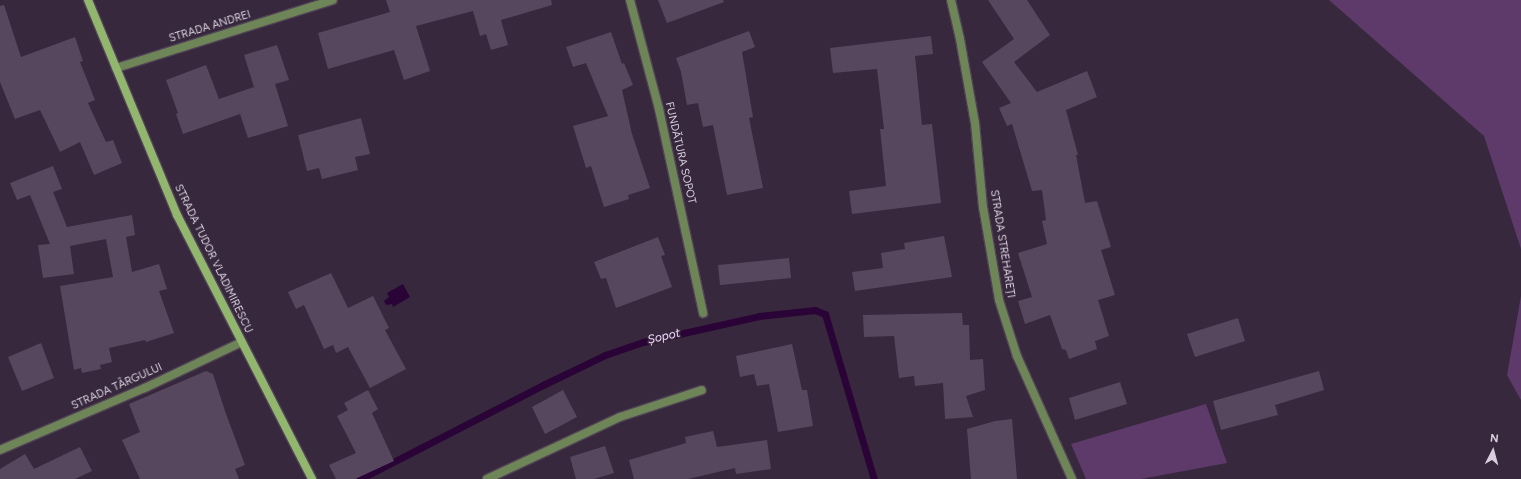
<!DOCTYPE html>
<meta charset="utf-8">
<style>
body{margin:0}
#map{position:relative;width:1521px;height:479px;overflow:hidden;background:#37283d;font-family:Figtree,sans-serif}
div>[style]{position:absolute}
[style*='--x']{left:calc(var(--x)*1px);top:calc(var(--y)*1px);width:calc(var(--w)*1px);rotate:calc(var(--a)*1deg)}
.green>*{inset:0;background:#5d3a6a}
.water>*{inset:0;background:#2b0437}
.stream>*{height:7px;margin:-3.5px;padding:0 3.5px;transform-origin:3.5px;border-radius:3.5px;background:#2b0437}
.building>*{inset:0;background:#57475e}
.roads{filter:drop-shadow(1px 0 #514356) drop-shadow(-1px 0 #514356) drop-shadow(0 1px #514356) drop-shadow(0 -1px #514356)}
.street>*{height:8px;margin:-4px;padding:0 4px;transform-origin:4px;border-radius:4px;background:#6e8558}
.secondary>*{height:8px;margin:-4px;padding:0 4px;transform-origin:4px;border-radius:4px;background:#92b66d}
span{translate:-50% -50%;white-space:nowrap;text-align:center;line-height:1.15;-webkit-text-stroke:3px #37283d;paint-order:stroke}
.street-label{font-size:11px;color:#d8cedc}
.water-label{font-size:12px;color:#f1dafa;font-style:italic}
.north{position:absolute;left:1473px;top:431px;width:40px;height:40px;-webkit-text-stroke:3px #37283d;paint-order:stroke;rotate:6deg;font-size:11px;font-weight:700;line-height:16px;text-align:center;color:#d8cedc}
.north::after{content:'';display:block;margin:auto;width:14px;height:18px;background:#d8cedc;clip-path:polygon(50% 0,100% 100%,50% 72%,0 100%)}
</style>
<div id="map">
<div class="green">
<i style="clip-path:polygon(1329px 0,1521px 0,1521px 249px,1484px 136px)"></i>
<i style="clip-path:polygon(1521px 296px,1521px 400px,1507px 375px)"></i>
<i style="clip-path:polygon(1206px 404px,1227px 463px,1141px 479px,1086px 479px,1071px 444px)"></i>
</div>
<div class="water">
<i style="clip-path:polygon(403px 284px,410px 297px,393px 307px,392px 304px,386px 305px,384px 301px,389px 297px,387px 293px)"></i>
</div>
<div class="stream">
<i style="--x:360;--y:479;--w:208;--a:-27.2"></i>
<i style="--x:545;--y:384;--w:67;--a:-25.8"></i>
<i style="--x:605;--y:355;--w:40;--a:-18.9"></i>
<i style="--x:643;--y:342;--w:119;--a:-12.6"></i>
<i style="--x:759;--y:316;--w:56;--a:-6.1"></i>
<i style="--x:815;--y:310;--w:11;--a:22"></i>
<i style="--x:825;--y:314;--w:172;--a:73.5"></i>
</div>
<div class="building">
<i style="clip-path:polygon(386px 0,551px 0,552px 5px,501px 20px,508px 45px,491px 50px,486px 34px,480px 36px,473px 11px,416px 26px,430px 71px,404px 80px,394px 50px,328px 69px,318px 33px,390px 12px)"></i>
<i style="clip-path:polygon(658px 0,723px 0,724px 2px,667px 23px)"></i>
<i style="clip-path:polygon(988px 0,1027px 0,1050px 35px,1014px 62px,1037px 92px,1087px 71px,1097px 97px,1066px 110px,1078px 155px,1076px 155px,1085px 203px,1097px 201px,1111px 247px,1101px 250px,1115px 295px,1098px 300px,1109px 336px,1095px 341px,1097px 349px,1069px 359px,1066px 350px,1062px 349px,1050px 315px,1025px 324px,1018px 301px,1032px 297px,1018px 253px,1047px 244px,1042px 221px,1046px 220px,1042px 190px,1032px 191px,1012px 124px,1007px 126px,999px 108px,1011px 103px,982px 62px,1014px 39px)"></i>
<i style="clip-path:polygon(4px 5px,21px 57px,75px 37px,83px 61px,80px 62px,95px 100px,88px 103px,106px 142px,113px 140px,122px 163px,94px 175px,80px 142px,60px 152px,40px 110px,15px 119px,0 82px,0 6px)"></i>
<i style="clip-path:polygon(749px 31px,755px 47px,742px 52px,753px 117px,749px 118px,763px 188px,727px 195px,713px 125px,703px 127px,698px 103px,687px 105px,681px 72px,676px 58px)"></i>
<i style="clip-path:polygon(611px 32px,622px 64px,624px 63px,633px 85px,622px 90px,632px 134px,650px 188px,628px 195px,629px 199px,604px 207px,591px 166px,586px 168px,573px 126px,608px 116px,586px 63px,573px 67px,566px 47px)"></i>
<i style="clip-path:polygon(931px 36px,933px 54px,915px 56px,922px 125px,932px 124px,941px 203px,852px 214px,849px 191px,886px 186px,880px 129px,884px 129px,877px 69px,833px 73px,830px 48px)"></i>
<i style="clip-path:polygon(277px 45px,289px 80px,275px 84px,288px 126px,248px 138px,240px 114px,183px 134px,176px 114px,178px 113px,166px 80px,206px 65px,219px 99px,254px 87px,244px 55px)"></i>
<i style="clip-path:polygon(361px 118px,370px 154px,355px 157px,358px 170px,322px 179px,319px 168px,307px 171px,298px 135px)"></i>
<i style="clip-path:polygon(53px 166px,62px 189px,53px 192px,67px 227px,132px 215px,135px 235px,126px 237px,132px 272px,159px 264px,167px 289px,159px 291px,174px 333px,146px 342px,145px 340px,109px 348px,112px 362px,100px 365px,101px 369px,82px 373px,81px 368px,74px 370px,60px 286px,113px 277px,106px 239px,70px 246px,74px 274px,43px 278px,38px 245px,50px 244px,30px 195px,17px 200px,10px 183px)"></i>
<i style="clip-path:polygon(944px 236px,952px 277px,855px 291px,852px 272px,883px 268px,881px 253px,905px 249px,904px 243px)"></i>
<i style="clip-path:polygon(658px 237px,665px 255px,661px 256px,672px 287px,616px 308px,606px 278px,601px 279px,594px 262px)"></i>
<i style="clip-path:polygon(789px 258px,791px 278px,720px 285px,718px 265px)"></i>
<i style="clip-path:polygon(331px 273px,348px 308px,373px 296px,389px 328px,385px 330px,406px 369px,370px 388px,348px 347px,336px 353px,333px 345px,324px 349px,304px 305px,296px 309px,288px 292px)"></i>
<i style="clip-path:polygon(962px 313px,963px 325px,969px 325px,970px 360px,983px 359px,985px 390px,966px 396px,973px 417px,945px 419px,943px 383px,915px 386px,914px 376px,899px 378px,894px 336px,864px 337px,863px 315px)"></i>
<i style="clip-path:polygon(1238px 318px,1245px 341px,1195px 357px,1187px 334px)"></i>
<i style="clip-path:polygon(41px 343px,54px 378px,22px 391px,8px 357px)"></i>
<i style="clip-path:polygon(792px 344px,802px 390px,807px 390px,813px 426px,778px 432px,769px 384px,757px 386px,754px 374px,740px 377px,736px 356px)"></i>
<i style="clip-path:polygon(206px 371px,213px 374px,225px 411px,245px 465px,235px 469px,239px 479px,140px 479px,122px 440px,140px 432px,129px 404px)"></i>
<i style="clip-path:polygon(1319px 371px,1324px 390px,1275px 405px,1278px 415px,1221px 430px,1213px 401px)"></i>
<i style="clip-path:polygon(1120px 382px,1127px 404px,1075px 420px,1069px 398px)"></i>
<i style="clip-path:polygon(368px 390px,378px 409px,372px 413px,394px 461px,355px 479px,336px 479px,329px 465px,356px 453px,337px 416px,348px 410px,344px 403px)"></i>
<i style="clip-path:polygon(563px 390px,577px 417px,545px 434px,532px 407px)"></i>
<i style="clip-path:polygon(1012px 419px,1017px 479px,971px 479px,967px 429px,995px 421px)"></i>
<i style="clip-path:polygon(713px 431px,717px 447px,767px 440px,771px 469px,736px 474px,735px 468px,688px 479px,634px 479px,629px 460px,686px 443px,685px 437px)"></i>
<i style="clip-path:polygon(605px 446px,614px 473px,594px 479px,576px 479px,570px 457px)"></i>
<i style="clip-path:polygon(80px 447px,92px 471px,75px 479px,0 479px,0 469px,25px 454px,34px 469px)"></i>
</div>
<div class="roads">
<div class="street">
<i style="--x:630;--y:0;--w:113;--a:75.1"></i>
<i style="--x:659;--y:109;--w:209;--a:77.8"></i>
<i style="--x:951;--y:0;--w:40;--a:77"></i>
<i style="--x:960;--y:39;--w:85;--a:79.9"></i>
<i style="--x:975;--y:123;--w:84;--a:84.6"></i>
<i style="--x:983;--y:207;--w:94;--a:80.2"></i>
<i style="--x:999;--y:300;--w:59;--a:72.2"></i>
<i style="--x:1017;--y:356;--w:135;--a:65.9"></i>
<i style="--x:116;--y:68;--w:227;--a:-17.4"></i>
<i style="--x:0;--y:450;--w:158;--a:-23.2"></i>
<i style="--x:145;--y:388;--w:107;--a:-25.4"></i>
<i style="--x:487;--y:479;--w:147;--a:-25"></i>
<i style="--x:620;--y:417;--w:86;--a:-18.2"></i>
</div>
<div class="secondary">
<i style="--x:88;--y:0;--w:233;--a:67.5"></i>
<i style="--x:177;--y:215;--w:297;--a:62.9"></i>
</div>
</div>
<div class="street-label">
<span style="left:210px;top:27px;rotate:-17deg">STRADA ANDREI</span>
<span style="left:680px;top:153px;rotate:77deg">FUNDĂTURA SOPOT</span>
<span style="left:1002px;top:244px;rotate:81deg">STRADA STREHAREȚI</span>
<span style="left:213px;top:259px;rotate:64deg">STRADA TUDOR VLADIMIRESCU</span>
<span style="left:117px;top:387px;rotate:-24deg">STRADA TÂRGULUI</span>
</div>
<div class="water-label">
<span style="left:664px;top:337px;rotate:-13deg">Șopot</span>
</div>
<div class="north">N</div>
</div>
